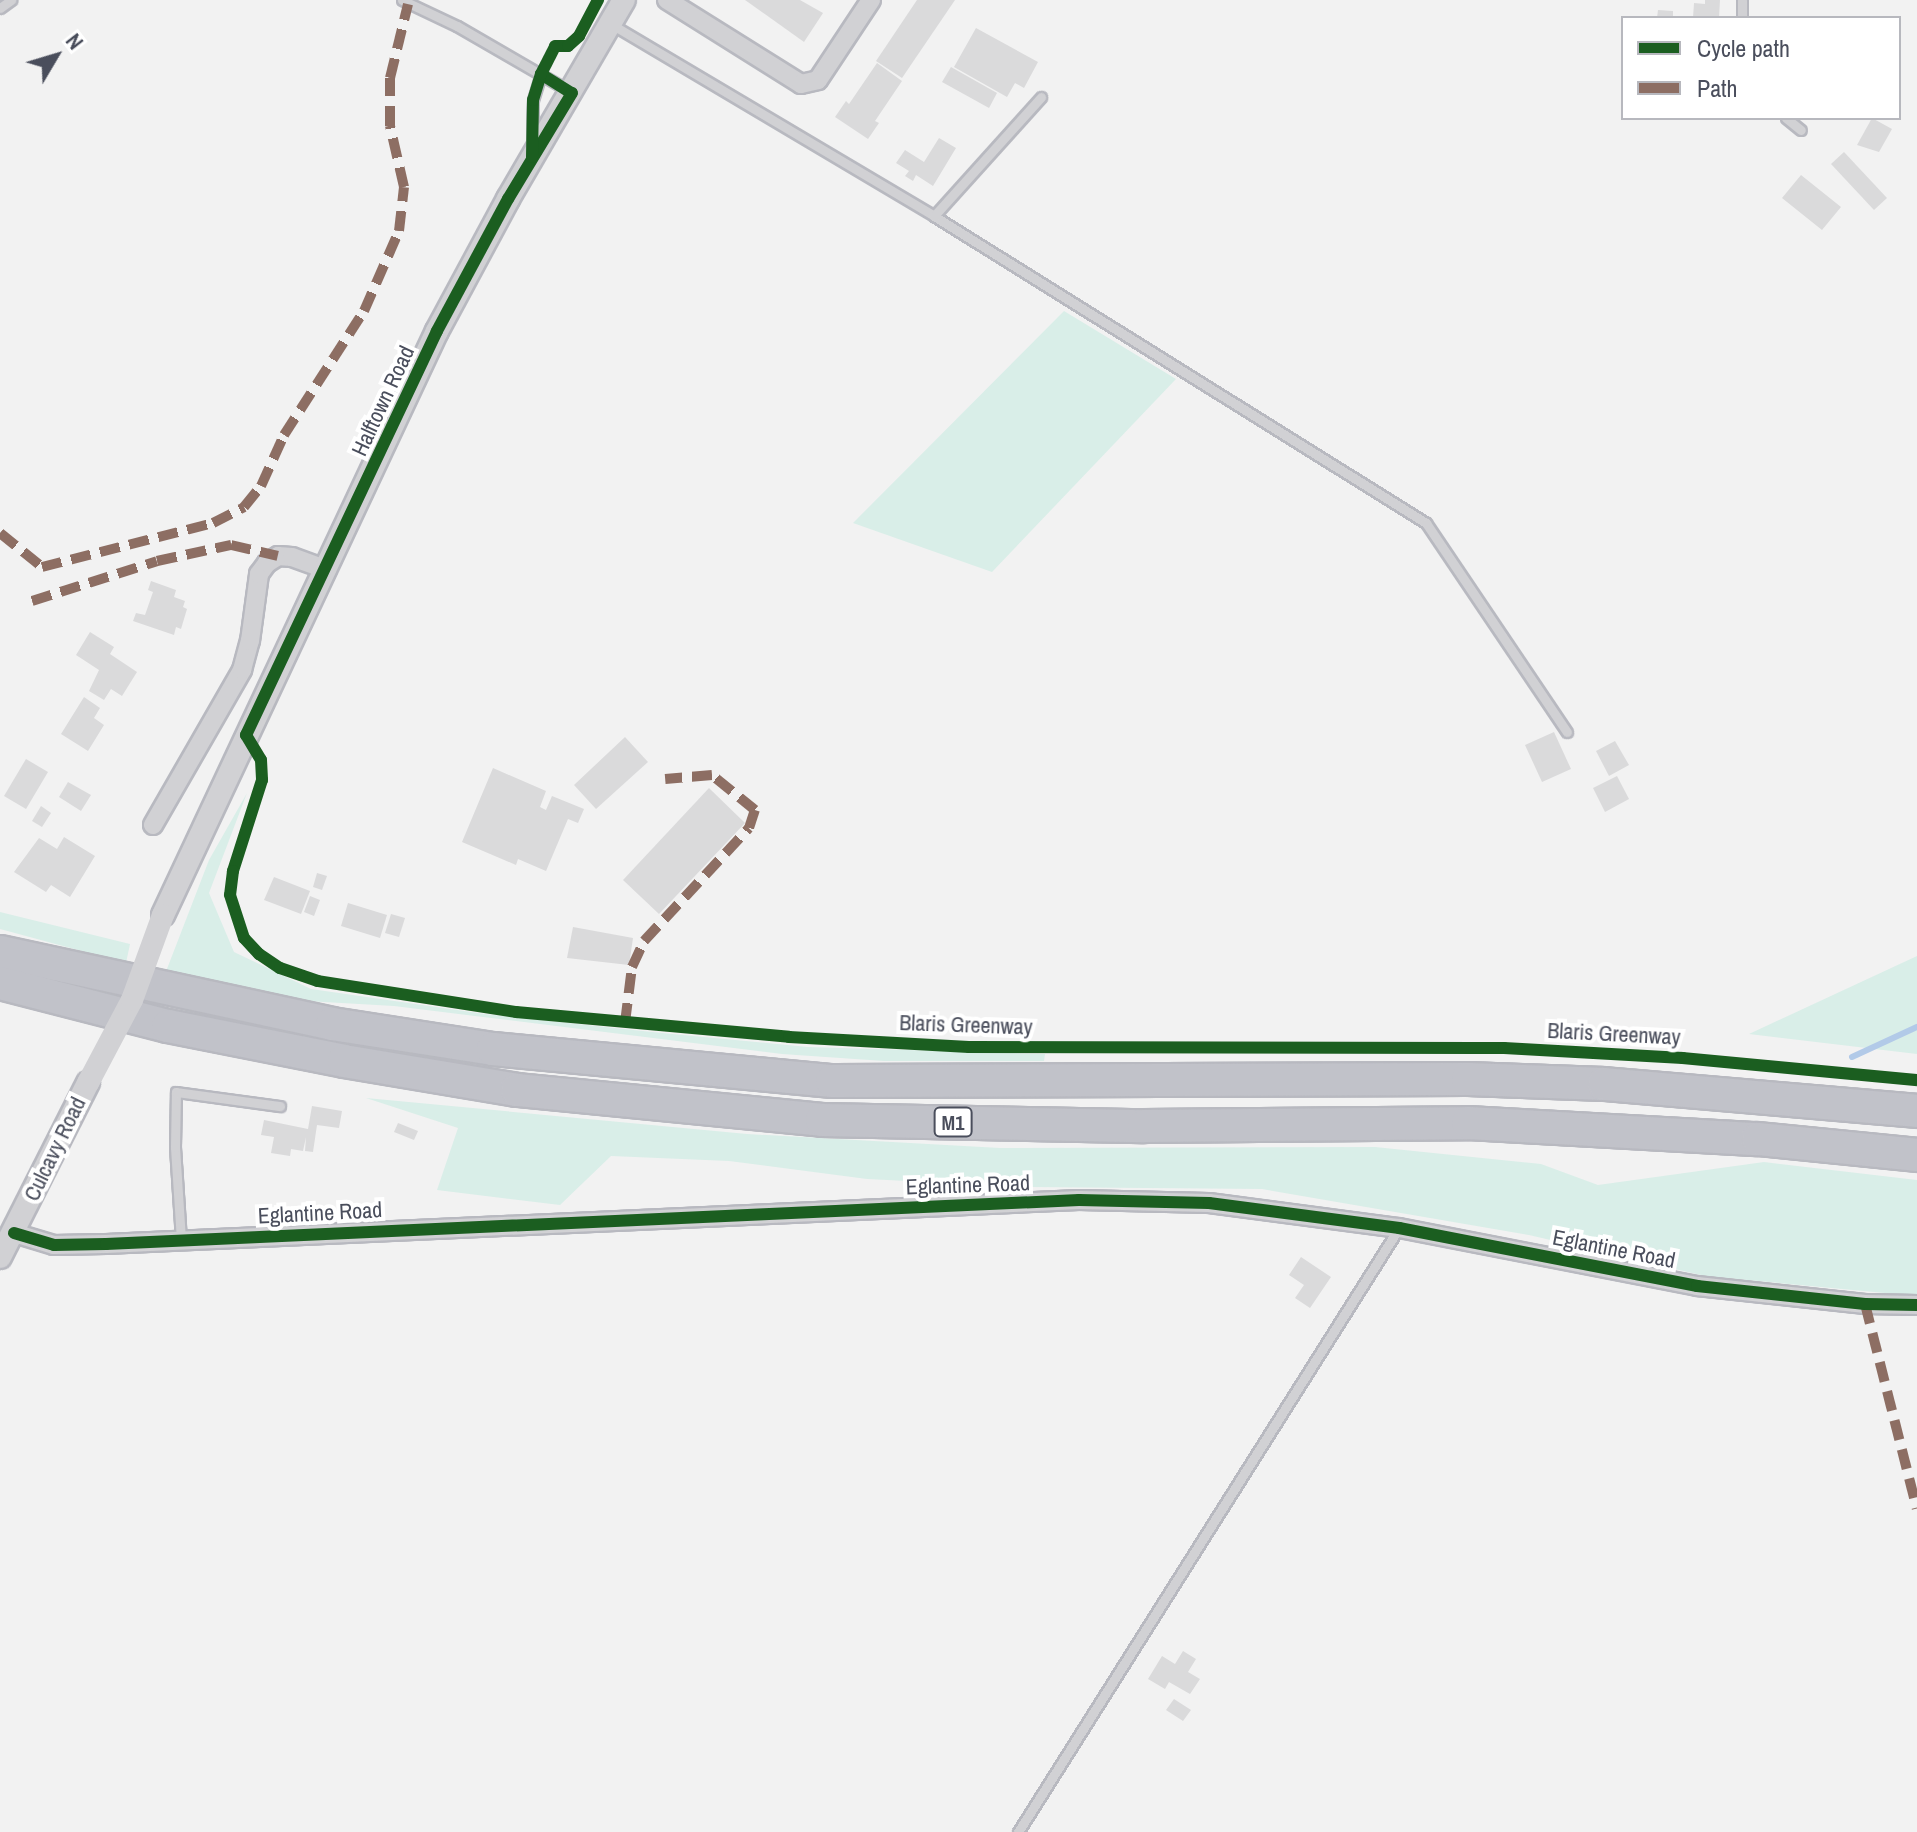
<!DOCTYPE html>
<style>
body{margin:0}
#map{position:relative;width:1917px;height:1832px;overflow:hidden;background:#f2f2f2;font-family:"Archivo Narrow",sans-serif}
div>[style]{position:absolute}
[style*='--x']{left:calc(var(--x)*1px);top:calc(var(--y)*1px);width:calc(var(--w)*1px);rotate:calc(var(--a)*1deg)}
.green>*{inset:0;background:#d9eee8}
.stream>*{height:6px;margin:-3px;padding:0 3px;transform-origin:3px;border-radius:3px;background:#b2cae8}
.building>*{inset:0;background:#dadadb}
.roads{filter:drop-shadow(2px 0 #b8b9c0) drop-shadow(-2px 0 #b8b9c0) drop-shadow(0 2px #b8b9c0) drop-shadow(0 -2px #b8b9c0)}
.service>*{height:9px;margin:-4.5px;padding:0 4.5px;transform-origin:4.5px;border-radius:4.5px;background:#d1d1d4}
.minor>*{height:18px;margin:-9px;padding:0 9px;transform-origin:9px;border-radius:9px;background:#d1d1d4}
.tertiary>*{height:22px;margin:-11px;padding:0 11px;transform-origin:11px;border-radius:11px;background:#d1d1d4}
.motorway>*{height:32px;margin:-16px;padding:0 16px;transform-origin:16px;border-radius:16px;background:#c1c2c9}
.tertiary-bridge>*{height:22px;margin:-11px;padding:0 11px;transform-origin:11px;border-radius:11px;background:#d1d1d4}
.quiet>*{height:10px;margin-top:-5px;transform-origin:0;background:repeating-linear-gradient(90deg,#8d6e63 0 20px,transparent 0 30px)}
.cycleway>*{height:12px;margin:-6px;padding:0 6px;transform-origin:6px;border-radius:6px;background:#1b5e20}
span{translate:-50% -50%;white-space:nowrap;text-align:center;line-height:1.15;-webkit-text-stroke:8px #fff;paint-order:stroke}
.shield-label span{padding:2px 6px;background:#fff;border:2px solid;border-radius:6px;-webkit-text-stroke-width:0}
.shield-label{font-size:20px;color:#4a4e5c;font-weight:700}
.street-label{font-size:22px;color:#4a4e5c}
.legend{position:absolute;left:1621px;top:16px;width:280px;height:104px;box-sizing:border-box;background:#fff;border:2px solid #b7b8be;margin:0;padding:10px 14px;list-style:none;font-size:24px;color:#4a4e5c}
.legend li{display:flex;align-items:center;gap:16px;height:40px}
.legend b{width:40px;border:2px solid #b7b8be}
.north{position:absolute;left:16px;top:16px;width:80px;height:80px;-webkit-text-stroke:6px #fff;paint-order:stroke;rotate:52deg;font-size:22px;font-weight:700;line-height:32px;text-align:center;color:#4a4e5c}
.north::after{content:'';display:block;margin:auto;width:28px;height:36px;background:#4a4e5c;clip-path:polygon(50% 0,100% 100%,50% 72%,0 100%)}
</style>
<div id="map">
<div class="green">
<i style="clip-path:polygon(1064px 311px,1176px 379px,992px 572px,853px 523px)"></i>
<i style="clip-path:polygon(247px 793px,209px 893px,234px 952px,311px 989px,485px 1014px,652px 1032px,808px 1047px,1045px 1054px,1044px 1061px,884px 1061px,782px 1054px,394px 1006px,289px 1000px,165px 974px,209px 860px)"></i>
<i style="clip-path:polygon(0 912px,130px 944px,126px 963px,0 929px)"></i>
<i style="clip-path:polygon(1917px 956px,1917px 1054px,1749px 1034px)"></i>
<i style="clip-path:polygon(366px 1098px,747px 1134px,1000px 1148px,1375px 1147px,1541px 1164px,1598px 1185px,1764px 1162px,1917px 1180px,1917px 1296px,1705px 1276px,1529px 1235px,1262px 1189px,1030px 1187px,867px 1179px,729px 1161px,611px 1156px,560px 1205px,437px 1190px,458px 1128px)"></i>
</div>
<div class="stream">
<i style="--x:1852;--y:1057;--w:72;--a:-24.8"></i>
</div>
<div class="building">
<i style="clip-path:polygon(745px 0,800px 0,823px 13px,804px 42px)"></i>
<i style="clip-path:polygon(917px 0,955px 0,902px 78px,876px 61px)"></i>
<i style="clip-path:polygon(1705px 0,1720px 0,1719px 18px,1693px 18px,1694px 3px,1705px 4px)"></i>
<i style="clip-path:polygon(1658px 10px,1673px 11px,1673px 18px,1657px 18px)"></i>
<i style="clip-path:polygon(976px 28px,1038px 62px,1024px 88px,1015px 83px,1007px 97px,954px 67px)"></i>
<i style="clip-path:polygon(877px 63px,902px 81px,875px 121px,879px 123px,868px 139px,835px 117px,846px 101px,849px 104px)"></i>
<i style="clip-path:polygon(951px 67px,997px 93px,989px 108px,942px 82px)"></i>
<i style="clip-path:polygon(1872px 118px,1892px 129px,1879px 152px,1857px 145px)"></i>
<i style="clip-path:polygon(939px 138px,956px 148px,933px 186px,916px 175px,913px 181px,905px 176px,909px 171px,896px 163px,905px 150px,924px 162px)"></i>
<i style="clip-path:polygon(1844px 152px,1887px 198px,1874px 210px,1831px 164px)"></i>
<i style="clip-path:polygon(1801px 175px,1841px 207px,1822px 230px,1782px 198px)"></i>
<i style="clip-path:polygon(151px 581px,176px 590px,174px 597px,185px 601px,183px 607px,187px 609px,181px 629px,176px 627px,174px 635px,133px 621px,136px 613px,145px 615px,153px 592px,148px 590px)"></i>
<i style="clip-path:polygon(90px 632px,114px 647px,110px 654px,137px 672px,122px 696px,111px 689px,104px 700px,89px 691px,99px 670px,76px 655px)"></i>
<i style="clip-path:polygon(84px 697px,100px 708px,94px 718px,104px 725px,88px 751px,61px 734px)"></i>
<i style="clip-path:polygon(1554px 732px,1571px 769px,1542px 782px,1525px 745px)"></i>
<i style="clip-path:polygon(625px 737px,648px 762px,596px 809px,574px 785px)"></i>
<i style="clip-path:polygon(1615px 741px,1629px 765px,1609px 776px,1596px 751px)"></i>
<i style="clip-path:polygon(26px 759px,48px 772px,26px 809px,4px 796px)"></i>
<i style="clip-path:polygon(493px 768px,546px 791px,540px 807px,546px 810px,552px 796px,584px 809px,578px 823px,568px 819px,546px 871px,518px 859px,516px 865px,462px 842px)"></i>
<i style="clip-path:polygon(1617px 776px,1629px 799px,1605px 812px,1593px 788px)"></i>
<i style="clip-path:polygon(68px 782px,91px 795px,81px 811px,59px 797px)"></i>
<i style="clip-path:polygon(709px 788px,745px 823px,659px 914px,623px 880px)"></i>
<i style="clip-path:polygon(41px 806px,51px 813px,42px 827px,32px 821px)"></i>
<i style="clip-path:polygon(64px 837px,95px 856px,70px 897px,51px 885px,46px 892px,14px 872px,39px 838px,57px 849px)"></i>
<i style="clip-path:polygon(317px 873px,327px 876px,322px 890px,313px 887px)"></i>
<i style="clip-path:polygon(274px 877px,310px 891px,301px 914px,264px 900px)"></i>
<i style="clip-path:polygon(310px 896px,320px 900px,314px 916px,304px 912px)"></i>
<i style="clip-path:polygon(348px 903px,387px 915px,380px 938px,341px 926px)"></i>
<i style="clip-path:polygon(391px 914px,405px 918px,399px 937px,385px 933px)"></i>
<i style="clip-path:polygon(573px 927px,633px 938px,629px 965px,567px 958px)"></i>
<i style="clip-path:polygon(312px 1106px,342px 1111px,339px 1128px,317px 1125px,313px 1152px,305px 1151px,306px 1137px,303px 1151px,291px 1149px,290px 1156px,271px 1153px,274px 1137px,261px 1135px,264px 1120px,308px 1129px)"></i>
<i style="clip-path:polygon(398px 1123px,418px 1131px,414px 1140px,394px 1132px)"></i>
<i style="clip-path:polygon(1301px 1257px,1331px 1277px,1310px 1308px,1295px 1298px,1304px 1285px,1289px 1275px)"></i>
<i style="clip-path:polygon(1183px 1651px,1196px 1659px,1188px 1672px,1200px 1679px,1190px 1694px,1169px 1682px,1165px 1689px,1148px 1679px,1162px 1656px,1175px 1664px)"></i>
<i style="clip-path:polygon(1174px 1699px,1191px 1710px,1183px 1721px,1166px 1710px)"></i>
</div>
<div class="roads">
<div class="service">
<i style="--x:402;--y:0;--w:61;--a:25.3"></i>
<i style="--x:457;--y:26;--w:129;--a:30.1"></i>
<i style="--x:0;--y:8;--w:14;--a:-36"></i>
<i style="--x:1742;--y:18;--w:18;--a:-90"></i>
<i style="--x:611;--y:24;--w:376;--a:30.7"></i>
<i style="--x:934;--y:216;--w:580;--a:31.96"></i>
<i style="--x:1426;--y:523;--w:252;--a:56"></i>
<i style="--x:1786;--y:118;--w:19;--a:39"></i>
<i style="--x:532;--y:146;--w:46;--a:-88.8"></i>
<i style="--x:533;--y:100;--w:27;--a:-73"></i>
<i style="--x:934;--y:216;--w:160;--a:-48"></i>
<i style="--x:181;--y:1240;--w:93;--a:-93.7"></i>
<i style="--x:175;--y:1147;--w:55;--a:-89"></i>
<i style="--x:176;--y:1092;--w:105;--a:7.7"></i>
<i style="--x:1018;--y:1832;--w:714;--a:-57.76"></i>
</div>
<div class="minor">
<i style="--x:667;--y:0;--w:158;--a:32.1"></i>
<i style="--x:801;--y:84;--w:17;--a:-13"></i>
<i style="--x:818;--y:80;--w:96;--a:-56.5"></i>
<i style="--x:153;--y:825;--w:179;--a:-60.1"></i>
<i style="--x:242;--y:670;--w:30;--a:-75"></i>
<i style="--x:250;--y:641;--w:68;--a:-82.3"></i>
<i style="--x:259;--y:574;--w:14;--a:-54"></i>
<i style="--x:267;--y:563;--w:13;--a:-32"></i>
<i style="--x:278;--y:556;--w:14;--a:4"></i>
<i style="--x:292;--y:557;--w:37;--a:20"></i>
<i style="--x:14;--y:1233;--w:42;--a:16.7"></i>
<i style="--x:54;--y:1245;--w:52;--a:-1.1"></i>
<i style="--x:106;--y:1244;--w:974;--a:-2.59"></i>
<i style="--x:1079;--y:1200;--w:130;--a:1.3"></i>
<i style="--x:1209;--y:1203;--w:192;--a:7.5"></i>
<i style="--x:1399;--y:1228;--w:304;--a:11"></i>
<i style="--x:1697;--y:1286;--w:169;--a:6.1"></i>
<i style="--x:1865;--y:1304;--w:52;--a:1.1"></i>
</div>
<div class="tertiary">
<i style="--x:163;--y:915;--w:645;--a:-64.87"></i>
<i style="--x:437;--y:331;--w:150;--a:-61.7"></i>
<i style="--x:508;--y:199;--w:230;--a:-59.8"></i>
<i style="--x:0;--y:1257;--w:195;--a:-63.2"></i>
</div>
<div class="motorway">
<i style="--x:0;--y:952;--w:340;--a:12.2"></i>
<i style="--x:332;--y:1024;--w:163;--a:8.8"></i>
<i style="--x:493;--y:1049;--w:341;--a:5.4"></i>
<i style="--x:832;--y:1081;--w:636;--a:-0.18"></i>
<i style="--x:1468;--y:1079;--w:136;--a:2.1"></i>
<i style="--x:1604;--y:1084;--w:314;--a:4.9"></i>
<i style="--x:0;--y:983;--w:173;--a:14.4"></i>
<i style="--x:168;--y:1026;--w:179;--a:11.2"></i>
<i style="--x:344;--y:1061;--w:175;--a:9.5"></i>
<i style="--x:517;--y:1090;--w:306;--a:5.6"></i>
<i style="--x:822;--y:1120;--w:322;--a:1.1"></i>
<i style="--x:1144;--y:1126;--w:324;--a:-0.5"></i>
<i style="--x:1468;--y:1123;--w:290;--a:3.2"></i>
<i style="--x:1758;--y:1139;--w:160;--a:5.7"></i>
</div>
</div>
<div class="tertiary-bridge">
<i style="--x:88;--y:1083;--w:94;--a:-62.1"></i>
<i style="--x:132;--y:1000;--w:90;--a:-70"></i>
</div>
<div class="quiet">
<i style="--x:0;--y:533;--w:54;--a:39"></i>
<i style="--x:42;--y:567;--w:177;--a:-14.4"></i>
<i style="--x:213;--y:523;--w:35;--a:-27"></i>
<i style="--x:244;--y:507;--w:27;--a:-51"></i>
<i style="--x:261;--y:486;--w:56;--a:-65.7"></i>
<i style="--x:284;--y:435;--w:148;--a:-57.2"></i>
<i style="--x:364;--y:311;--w:87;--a:-66.4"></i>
<i style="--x:399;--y:231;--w:44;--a:-83.5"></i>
<i style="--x:404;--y:187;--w:63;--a:-102.9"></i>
<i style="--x:390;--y:126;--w:48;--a:-90"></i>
<i style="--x:390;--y:78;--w:76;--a:-76.3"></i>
<i style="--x:32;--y:601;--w:131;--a:-17.7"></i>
<i style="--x:157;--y:561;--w:76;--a:-12.2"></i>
<i style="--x:231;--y:545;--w:48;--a:13.2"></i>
<i style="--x:625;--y:1023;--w:56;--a:-82.9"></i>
<i style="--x:632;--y:967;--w:29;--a:-65"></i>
<i style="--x:644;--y:941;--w:154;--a:-47.1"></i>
<i style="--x:749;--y:828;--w:19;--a:-72"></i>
<i style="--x:755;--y:810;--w:55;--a:-140.9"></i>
<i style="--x:712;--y:775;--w:47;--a:175.1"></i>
<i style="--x:1865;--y:1304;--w:211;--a:75.8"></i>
</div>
<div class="cycleway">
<i style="--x:541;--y:74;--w:36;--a:32"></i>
<i style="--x:572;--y:93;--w:124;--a:121.1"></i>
<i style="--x:508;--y:199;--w:150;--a:118.3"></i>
<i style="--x:437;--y:331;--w:447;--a:115.3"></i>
<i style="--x:246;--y:735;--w:29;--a:59"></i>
<i style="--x:261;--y:760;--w:20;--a:87"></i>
<i style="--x:262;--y:780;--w:96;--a:107.7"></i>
<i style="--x:233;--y:871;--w:24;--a:97"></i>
<i style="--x:230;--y:895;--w:45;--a:72"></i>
<i style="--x:244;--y:938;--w:22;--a:47"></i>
<i style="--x:259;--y:954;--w:25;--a:34"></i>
<i style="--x:280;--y:968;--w:40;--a:18.9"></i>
<i style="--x:318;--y:981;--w:200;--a:8.9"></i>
<i style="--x:516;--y:1012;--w:274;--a:5.2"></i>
<i style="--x:789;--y:1037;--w:180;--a:3.2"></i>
<i style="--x:969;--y:1047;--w:535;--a:0.11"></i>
<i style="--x:1504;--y:1048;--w:179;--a:3.2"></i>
<i style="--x:1683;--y:1058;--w:235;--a:5.4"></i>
<i style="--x:532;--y:157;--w:57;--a:-89"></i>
<i style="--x:533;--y:100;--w:27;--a:-73"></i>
<i style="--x:541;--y:74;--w:31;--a:-63"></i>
<i style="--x:555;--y:46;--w:13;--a:0"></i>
<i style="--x:568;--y:46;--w:15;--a:-42"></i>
<i style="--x:579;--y:36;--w:41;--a:-62.2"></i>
<i style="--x:14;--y:1233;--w:42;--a:16.7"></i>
<i style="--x:54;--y:1245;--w:52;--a:-1.1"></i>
<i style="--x:106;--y:1244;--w:974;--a:-2.59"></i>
<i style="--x:1079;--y:1200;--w:130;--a:1.3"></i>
<i style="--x:1209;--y:1203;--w:192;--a:7.5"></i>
<i style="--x:1399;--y:1228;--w:304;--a:11"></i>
<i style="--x:1697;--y:1286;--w:169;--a:6.1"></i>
<i style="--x:1865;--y:1304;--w:52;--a:1.1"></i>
</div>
<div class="shield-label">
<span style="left:953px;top:1122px">M1</span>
</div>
<div class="street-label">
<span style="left:383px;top:401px;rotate:-65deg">Halftown Road</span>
<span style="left:966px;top:1025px;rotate:2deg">Blaris Greenway</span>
<span style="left:1614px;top:1034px;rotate:3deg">Blaris Greenway</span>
<span style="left:55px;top:1149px;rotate:-64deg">Culcavy Road</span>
<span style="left:968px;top:1185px;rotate:-2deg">Eglantine Road</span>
<span style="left:320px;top:1213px;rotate:-3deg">Eglantine Road</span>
<span style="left:1614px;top:1249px;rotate:11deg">Eglantine Road</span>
</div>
<ul class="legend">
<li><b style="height:10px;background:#1b5e20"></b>Cycle path</li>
<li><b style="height:10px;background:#8d6e63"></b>Path</li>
</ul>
<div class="north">N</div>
</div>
